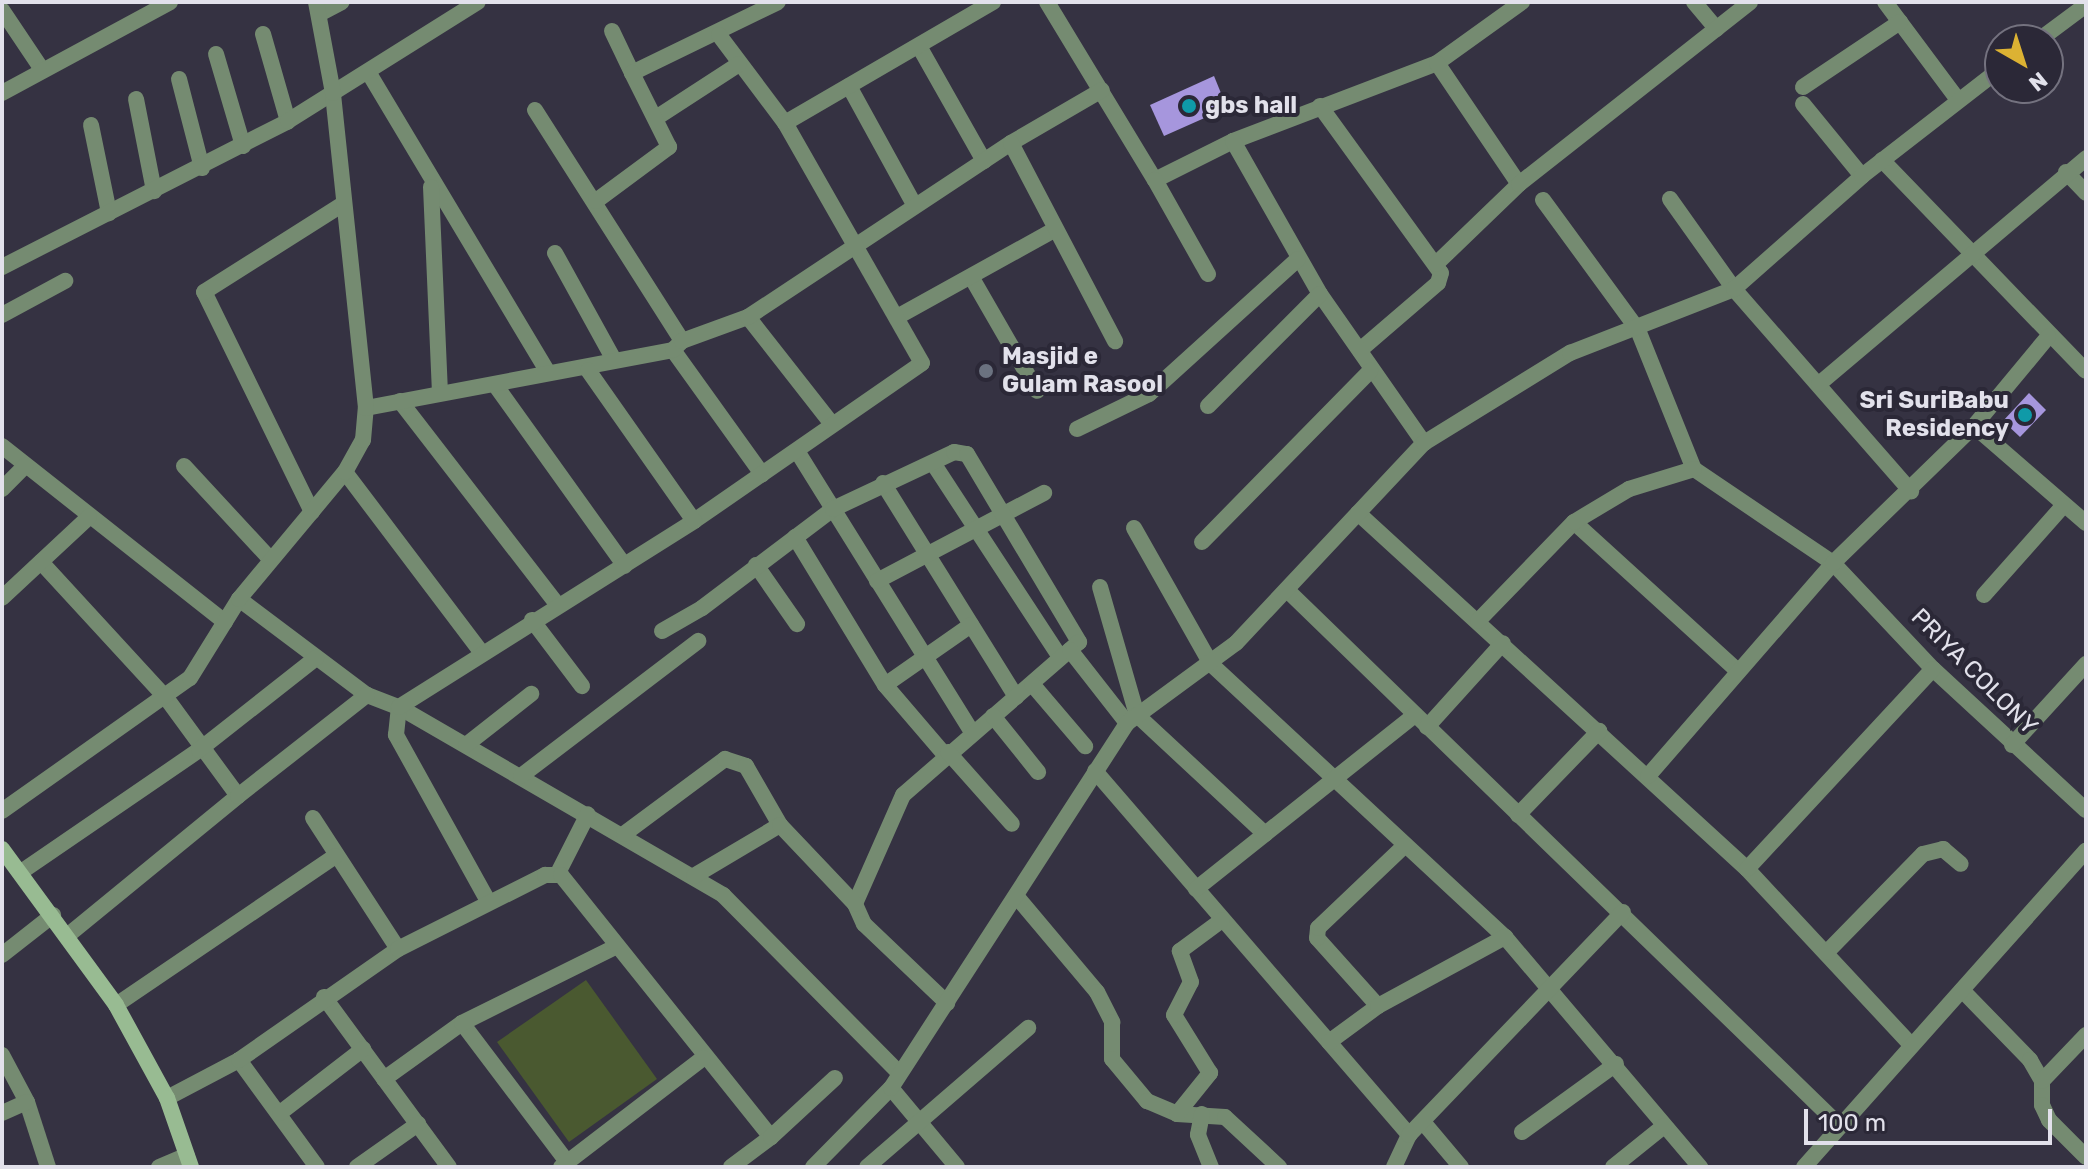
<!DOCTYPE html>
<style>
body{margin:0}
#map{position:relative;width:2088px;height:1169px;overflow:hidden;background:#353242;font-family:Rubik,sans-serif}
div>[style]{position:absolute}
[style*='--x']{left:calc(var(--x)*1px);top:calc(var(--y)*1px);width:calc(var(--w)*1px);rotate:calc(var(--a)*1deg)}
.green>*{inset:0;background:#4a5930}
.building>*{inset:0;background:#a696dd}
.street>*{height:16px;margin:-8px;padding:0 8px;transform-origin:8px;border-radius:8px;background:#758b71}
.secondary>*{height:16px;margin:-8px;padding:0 8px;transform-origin:8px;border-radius:8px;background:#98bb92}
.dots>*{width:22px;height:22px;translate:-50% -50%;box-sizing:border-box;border:4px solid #2b2837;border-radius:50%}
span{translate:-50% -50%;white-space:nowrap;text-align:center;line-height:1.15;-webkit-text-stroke:8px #2b2837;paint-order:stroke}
.poi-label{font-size:24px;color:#e2e1eb;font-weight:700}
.left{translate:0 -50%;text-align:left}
.right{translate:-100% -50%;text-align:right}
.street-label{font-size:24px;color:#e2e1eb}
.frame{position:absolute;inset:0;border:4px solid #e2e1eb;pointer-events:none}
.north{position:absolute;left:1984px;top:24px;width:80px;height:80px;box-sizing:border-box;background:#2b2837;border:2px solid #74727f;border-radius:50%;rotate:141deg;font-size:22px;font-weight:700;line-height:32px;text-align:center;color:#e2e1eb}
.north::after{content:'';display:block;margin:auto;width:28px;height:36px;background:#dcb233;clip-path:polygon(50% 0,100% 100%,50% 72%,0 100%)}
.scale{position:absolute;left:1804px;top:1109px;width:248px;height:36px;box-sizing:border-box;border:4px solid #e2e1eb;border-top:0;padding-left:10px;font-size:24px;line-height:28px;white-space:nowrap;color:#e2e1eb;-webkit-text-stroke:6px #2b2837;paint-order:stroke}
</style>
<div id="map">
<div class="green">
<i style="clip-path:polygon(586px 980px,657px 1079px,569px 1142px,497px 1042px)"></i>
</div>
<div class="building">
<i style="clip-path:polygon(1214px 76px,1227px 108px,1164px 136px,1150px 105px)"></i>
<i style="clip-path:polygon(2029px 393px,2046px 410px,2020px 437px,2003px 421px)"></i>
</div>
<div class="street">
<i style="--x:1047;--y:2;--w:208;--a:58.8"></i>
<i style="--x:1155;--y:180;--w:87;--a:-26.6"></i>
<i style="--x:1233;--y:141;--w:218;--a:-20.9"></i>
<i style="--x:1437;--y:63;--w:105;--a:-35.7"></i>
<i style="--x:1694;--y:2;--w:35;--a:50"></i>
<i style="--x:1885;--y:2;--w:122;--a:53.3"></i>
<i style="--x:2;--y:10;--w:70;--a:56.1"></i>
<i style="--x:323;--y:12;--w:21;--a:-28"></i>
<i style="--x:612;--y:31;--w:47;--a:64.5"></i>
<i style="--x:632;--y:73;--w:162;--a:-25.9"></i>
<i style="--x:263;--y:34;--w:91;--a:74"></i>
<i style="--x:719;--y:35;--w:110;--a:53.1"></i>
<i style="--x:2039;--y:40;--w:59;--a:-36.7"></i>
<i style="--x:920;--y:48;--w:130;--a:60.5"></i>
<i style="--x:216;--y:54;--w:96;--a:73.6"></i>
<i style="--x:1437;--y:63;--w:146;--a:55.9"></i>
<i style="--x:370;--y:75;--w:347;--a:59.1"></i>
<i style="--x:179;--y:79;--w:92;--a:75.5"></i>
<i style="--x:849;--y:86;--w:135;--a:61.2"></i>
<i style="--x:1803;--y:87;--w:117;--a:-33.8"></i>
<i style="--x:2;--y:93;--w:191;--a:-28.4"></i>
<i style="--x:136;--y:99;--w:94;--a:78.9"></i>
<i style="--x:1803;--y:104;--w:93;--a:50.7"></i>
<i style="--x:1320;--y:106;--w:206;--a:54.1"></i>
<i style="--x:1441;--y:273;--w:10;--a:107"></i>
<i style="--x:1438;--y:283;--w:103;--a:139.3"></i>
<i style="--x:535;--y:110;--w:274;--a:57.5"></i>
<i style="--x:659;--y:116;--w:95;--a:-33"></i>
<i style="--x:91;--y:125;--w:90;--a:78.4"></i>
<i style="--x:1233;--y:141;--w:176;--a:60.4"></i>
<i style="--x:1320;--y:294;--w:182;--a:55.1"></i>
<i style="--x:1011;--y:143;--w:105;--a:-30.2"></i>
<i style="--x:1882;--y:160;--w:293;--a:46"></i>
<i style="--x:2066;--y:172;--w:29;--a:46"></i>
<i style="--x:1155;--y:180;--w:108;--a:60.6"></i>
<i style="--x:431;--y:187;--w:206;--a:87.5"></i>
<i style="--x:1670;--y:199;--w:110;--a:54.6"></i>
<i style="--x:1734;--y:289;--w:269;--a:48.8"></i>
<i style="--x:1543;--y:200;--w:161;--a:53.8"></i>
<i style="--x:1638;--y:330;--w:150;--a:68.1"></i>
<i style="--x:1694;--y:469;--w:168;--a:34.1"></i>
<i style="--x:1833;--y:563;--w:146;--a:46.7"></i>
<i style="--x:1933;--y:669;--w:208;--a:42.7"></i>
<i style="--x:596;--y:201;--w:91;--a:-36.5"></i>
<i style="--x:669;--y:147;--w:83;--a:-116.6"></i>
<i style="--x:555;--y:253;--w:122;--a:61.1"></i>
<i style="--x:1436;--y:264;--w:115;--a:-43.9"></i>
<i style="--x:1519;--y:184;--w:294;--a:-38.2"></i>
<i style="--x:2;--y:267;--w:321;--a:-27"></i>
<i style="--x:288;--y:121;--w:224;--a:-32.1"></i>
<i style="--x:973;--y:280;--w:128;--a:60"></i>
<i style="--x:2;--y:315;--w:72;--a:-28.4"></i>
<i style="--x:748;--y:317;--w:136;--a:51.9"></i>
<i style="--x:897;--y:317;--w:179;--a:-29"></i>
<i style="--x:673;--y:350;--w:153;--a:54.3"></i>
<i style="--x:1819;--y:384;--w:350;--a:-40.2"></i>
<i style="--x:496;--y:386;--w:221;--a:54.4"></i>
<i style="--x:400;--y:401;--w:257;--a:52.3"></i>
<i style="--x:1208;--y:406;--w:158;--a:-45"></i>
<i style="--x:366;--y:408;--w:312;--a:-10.7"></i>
<i style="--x:673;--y:350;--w:13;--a:-45"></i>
<i style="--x:682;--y:341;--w:70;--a:-20"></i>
<i style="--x:748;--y:317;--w:315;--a:-33.5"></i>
<i style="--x:1011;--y:143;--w:224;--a:62.3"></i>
<i style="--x:1974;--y:426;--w:148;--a:40.9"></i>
<i style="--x:1077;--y:429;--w:80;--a:-25.9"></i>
<i style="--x:1149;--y:394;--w:201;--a:-42.2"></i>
<i style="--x:2;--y:446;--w:284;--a:38.3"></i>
<i style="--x:797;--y:451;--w:331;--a:58.1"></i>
<i style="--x:933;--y:463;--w:232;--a:56.8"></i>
<i style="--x:184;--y:466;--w:127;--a:47.2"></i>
<i style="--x:345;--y:472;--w:226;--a:52.9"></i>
<i style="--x:883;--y:483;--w:252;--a:58.1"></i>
<i style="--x:2;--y:489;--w:33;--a:-45"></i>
<i style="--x:312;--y:512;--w:245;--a:-116.1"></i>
<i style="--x:204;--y:292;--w:165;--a:-32.3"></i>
<i style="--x:1358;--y:513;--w:527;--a:42.46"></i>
<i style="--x:1747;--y:869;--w:241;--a:47"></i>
<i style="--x:694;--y:521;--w:277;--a:-34.7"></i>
<i style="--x:922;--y:363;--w:276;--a:-119.7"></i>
<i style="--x:785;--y:123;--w:241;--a:-30.2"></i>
<i style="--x:1574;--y:522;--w:222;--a:42.3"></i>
<i style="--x:1134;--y:528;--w:156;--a:60.5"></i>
<i style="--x:1211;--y:664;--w:401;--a:42.9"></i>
<i style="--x:1505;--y:937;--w:302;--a:49.7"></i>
<i style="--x:795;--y:537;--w:173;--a:58.7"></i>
<i style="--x:885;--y:685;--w:92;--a:49.4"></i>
<i style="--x:1202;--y:542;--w:240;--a:-45.5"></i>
<i style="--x:41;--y:562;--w:186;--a:47.4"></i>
<i style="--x:167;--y:699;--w:120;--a:53.8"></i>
<i style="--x:238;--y:796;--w:220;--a:140.7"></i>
<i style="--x:756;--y:565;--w:72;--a:55.2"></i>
<i style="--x:877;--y:581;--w:189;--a:-27.8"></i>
<i style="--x:1100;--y:587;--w:133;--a:73.9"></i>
<i style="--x:1137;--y:715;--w:175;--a:42.9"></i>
<i style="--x:1287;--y:590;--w:770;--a:44.11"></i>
<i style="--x:1984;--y:595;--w:119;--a:-48.4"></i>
<i style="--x:2;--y:598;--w:119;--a:-43"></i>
<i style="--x:239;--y:599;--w:160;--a:36.9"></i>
<i style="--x:367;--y:695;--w:34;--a:21"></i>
<i style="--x:399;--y:707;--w:375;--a:30.1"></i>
<i style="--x:723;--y:895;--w:250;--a:45.3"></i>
<i style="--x:532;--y:620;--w:83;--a:52.9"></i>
<i style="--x:1478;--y:621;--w:138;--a:-45.9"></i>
<i style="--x:1574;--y:522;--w:64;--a:-31"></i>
<i style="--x:1629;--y:489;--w:68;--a:-17.1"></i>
<i style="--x:662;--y:631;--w:46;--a:-29.9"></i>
<i style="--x:702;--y:608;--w:164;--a:-37.1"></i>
<i style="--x:833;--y:509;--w:134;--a:-25.2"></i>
<i style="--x:954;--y:452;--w:13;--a:9"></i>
<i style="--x:967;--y:454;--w:219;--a:59.2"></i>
<i style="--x:1079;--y:642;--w:233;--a:139"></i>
<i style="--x:903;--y:795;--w:119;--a:113.8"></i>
<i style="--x:855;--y:904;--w:22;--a:66"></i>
<i style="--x:864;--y:924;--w:115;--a:43.6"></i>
<i style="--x:1070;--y:650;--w:93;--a:52"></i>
<i style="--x:1032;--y:684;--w:82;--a:49.5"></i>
<i style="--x:885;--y:685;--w:105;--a:-34.9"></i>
<i style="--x:993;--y:716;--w:72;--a:51.2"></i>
<i style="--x:1427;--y:727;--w:113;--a:-47.9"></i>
<i style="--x:466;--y:745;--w:83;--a:-38.1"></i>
<i style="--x:2012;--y:745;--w:110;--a:-47.6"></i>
<i style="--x:948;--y:752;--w:96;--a:48.4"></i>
<i style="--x:1095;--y:771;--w:481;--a:49.2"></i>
<i style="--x:521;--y:776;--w:223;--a:-37.3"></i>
<i style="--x:1648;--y:776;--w:282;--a:-49"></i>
<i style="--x:1833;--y:563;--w:197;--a:-44.2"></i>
<i style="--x:1974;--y:426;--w:116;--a:-50.3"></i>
<i style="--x:238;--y:796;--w:164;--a:-38.1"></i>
<i style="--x:2;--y:811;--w:230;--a:-35.3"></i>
<i style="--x:190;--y:678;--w:93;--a:-58.2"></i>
<i style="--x:239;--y:599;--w:165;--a:-50.2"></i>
<i style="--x:345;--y:472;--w:37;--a:-61"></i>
<i style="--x:363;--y:440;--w:32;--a:-85"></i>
<i style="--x:366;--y:408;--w:317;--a:-96"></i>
<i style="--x:333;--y:93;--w:93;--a:-100.6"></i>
<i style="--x:1518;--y:815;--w:117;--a:-46"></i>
<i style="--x:313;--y:818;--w:156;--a:57"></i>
<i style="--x:624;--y:834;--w:126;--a:-36.6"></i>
<i style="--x:725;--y:759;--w:22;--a:18"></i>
<i style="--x:746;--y:766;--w:68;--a:60"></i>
<i style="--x:1747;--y:869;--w:273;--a:-47.1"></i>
<i style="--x:21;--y:872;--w:216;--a:-34.4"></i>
<i style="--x:199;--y:750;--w:149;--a:-38.2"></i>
<i style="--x:557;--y:875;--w:68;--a:-63.1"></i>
<i style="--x:694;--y:876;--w:100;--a:-30.7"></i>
<i style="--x:780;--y:825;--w:109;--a:46.5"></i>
<i style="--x:1196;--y:889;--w:280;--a:-38.5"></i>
<i style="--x:1017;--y:897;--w:124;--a:49.9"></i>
<i style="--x:1097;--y:992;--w:34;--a:63"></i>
<i style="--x:1112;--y:1022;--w:37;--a:90"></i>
<i style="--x:1112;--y:1059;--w:55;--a:50.2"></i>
<i style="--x:1147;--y:1101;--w:33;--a:23"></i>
<i style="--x:1177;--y:1114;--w:48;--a:3.6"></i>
<i style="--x:1225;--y:1117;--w:74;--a:42.8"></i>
<i style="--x:488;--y:901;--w:190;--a:-119"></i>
<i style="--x:396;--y:735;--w:28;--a:-84"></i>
<i style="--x:399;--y:707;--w:349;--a:-32.2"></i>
<i style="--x:694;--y:521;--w:184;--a:-125.1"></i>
<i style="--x:1827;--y:952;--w:137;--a:-45.6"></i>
<i style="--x:1923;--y:854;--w:21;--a:-14"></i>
<i style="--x:1943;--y:849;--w:23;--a:40"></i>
<i style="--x:2;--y:955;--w:65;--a:-38.1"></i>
<i style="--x:1962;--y:990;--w:98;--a:45.8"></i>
<i style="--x:2030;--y:1060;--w:24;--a:60"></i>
<i style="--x:2042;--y:1081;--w:24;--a:90"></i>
<i style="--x:2042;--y:1105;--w:17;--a:65"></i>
<i style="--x:2049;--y:1120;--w:52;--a:45"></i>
<i style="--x:324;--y:997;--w:211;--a:53.7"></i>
<i style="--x:116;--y:1005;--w:265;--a:-34.2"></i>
<i style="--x:1378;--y:1006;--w:91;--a:-131.9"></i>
<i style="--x:1317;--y:938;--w:10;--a:-84"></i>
<i style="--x:1318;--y:928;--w:119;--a:-43.6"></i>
<i style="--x:462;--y:1023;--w:174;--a:52.9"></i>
<i style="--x:1329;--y:1042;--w:61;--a:-36.3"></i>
<i style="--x:1378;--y:1006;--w:145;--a:-28.5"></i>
<i style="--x:2;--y:1055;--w:53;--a:62"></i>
<i style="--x:27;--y:1102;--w:68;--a:72.1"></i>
<i style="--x:239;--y:1060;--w:132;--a:53.9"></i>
<i style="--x:384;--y:1079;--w:96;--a:-35.7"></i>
<i style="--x:462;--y:1023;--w:173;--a:-26.4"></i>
<i style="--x:2042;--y:1081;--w:64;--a:-46.3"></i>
<i style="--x:891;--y:1088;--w:103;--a:50.1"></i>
<i style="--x:167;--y:1098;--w:81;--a:-27.8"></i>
<i style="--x:239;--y:1060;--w:194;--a:-34.9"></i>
<i style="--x:398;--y:949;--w:165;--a:-26.7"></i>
<i style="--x:545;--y:875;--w:16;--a:0"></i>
<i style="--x:561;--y:875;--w:336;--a:51.3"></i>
<i style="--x:771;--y:1137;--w:50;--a:143.1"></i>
<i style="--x:2;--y:1113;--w:27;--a:-24"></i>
<i style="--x:280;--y:1113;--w:105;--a:-37.6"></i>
<i style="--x:1177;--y:1114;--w:53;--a:-51.2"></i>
<i style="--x:1210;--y:1073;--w:68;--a:-121.8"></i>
<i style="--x:1174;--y:1015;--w:37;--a:-63"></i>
<i style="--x:1191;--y:982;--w:33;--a:-110"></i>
<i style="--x:1180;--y:951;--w:52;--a:-36.4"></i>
<i style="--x:1202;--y:1114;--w:21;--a:101"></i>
<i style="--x:1198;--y:1135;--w:35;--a:68"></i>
<i style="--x:1423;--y:1122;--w:59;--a:49.8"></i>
<i style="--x:1522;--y:1132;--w:116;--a:-35.9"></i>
<i style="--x:771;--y:1137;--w:87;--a:-42.7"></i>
<i style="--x:159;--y:1167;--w:30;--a:-23"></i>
<i style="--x:357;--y:1167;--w:75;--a:-35.2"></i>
<i style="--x:561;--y:1167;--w:179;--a:-37.5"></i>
<i style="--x:813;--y:1167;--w:111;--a:-45.4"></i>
<i style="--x:891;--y:1088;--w:435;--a:-57.1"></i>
<i style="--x:1127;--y:723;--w:135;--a:-36.3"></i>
<i style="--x:1236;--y:643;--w:274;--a:-46.8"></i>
<i style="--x:1424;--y:443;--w:172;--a:-31.7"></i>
<i style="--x:1570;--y:353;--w:176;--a:-21.3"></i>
<i style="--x:1734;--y:289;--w:171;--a:-41.4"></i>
<i style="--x:1862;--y:176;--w:175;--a:-37.8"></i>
<i style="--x:867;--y:1167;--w:213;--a:-40.8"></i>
<i style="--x:1394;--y:1167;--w:35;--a:-65"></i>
<i style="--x:1409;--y:1135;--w:309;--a:-46.2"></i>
<i style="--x:1613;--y:1167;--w:65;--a:-38.8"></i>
<i style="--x:1804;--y:1167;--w:424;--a:-48.3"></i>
</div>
<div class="secondary">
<i style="--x:2;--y:849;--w:193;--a:53.8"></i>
<i style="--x:116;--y:1005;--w:106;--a:61.3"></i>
<i style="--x:167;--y:1098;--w:73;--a:70.8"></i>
</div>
<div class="dots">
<i style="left:1189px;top:106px;background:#0f9aa8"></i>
<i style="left:986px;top:371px;background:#6b7280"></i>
<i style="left:2025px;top:415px;background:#0f9aa8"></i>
</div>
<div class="poi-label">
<span class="left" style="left:1205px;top:106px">gbs hall</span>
<span class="left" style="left:1002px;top:371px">Masjid e<br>Gulam Rasool</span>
<span class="right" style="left:2009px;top:415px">Sri SuriBabu<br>Residency</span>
</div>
<div class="street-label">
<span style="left:1974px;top:672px;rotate:45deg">PRIYA COLONY</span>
</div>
<div class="frame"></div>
<div class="north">N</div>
<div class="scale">100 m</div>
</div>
